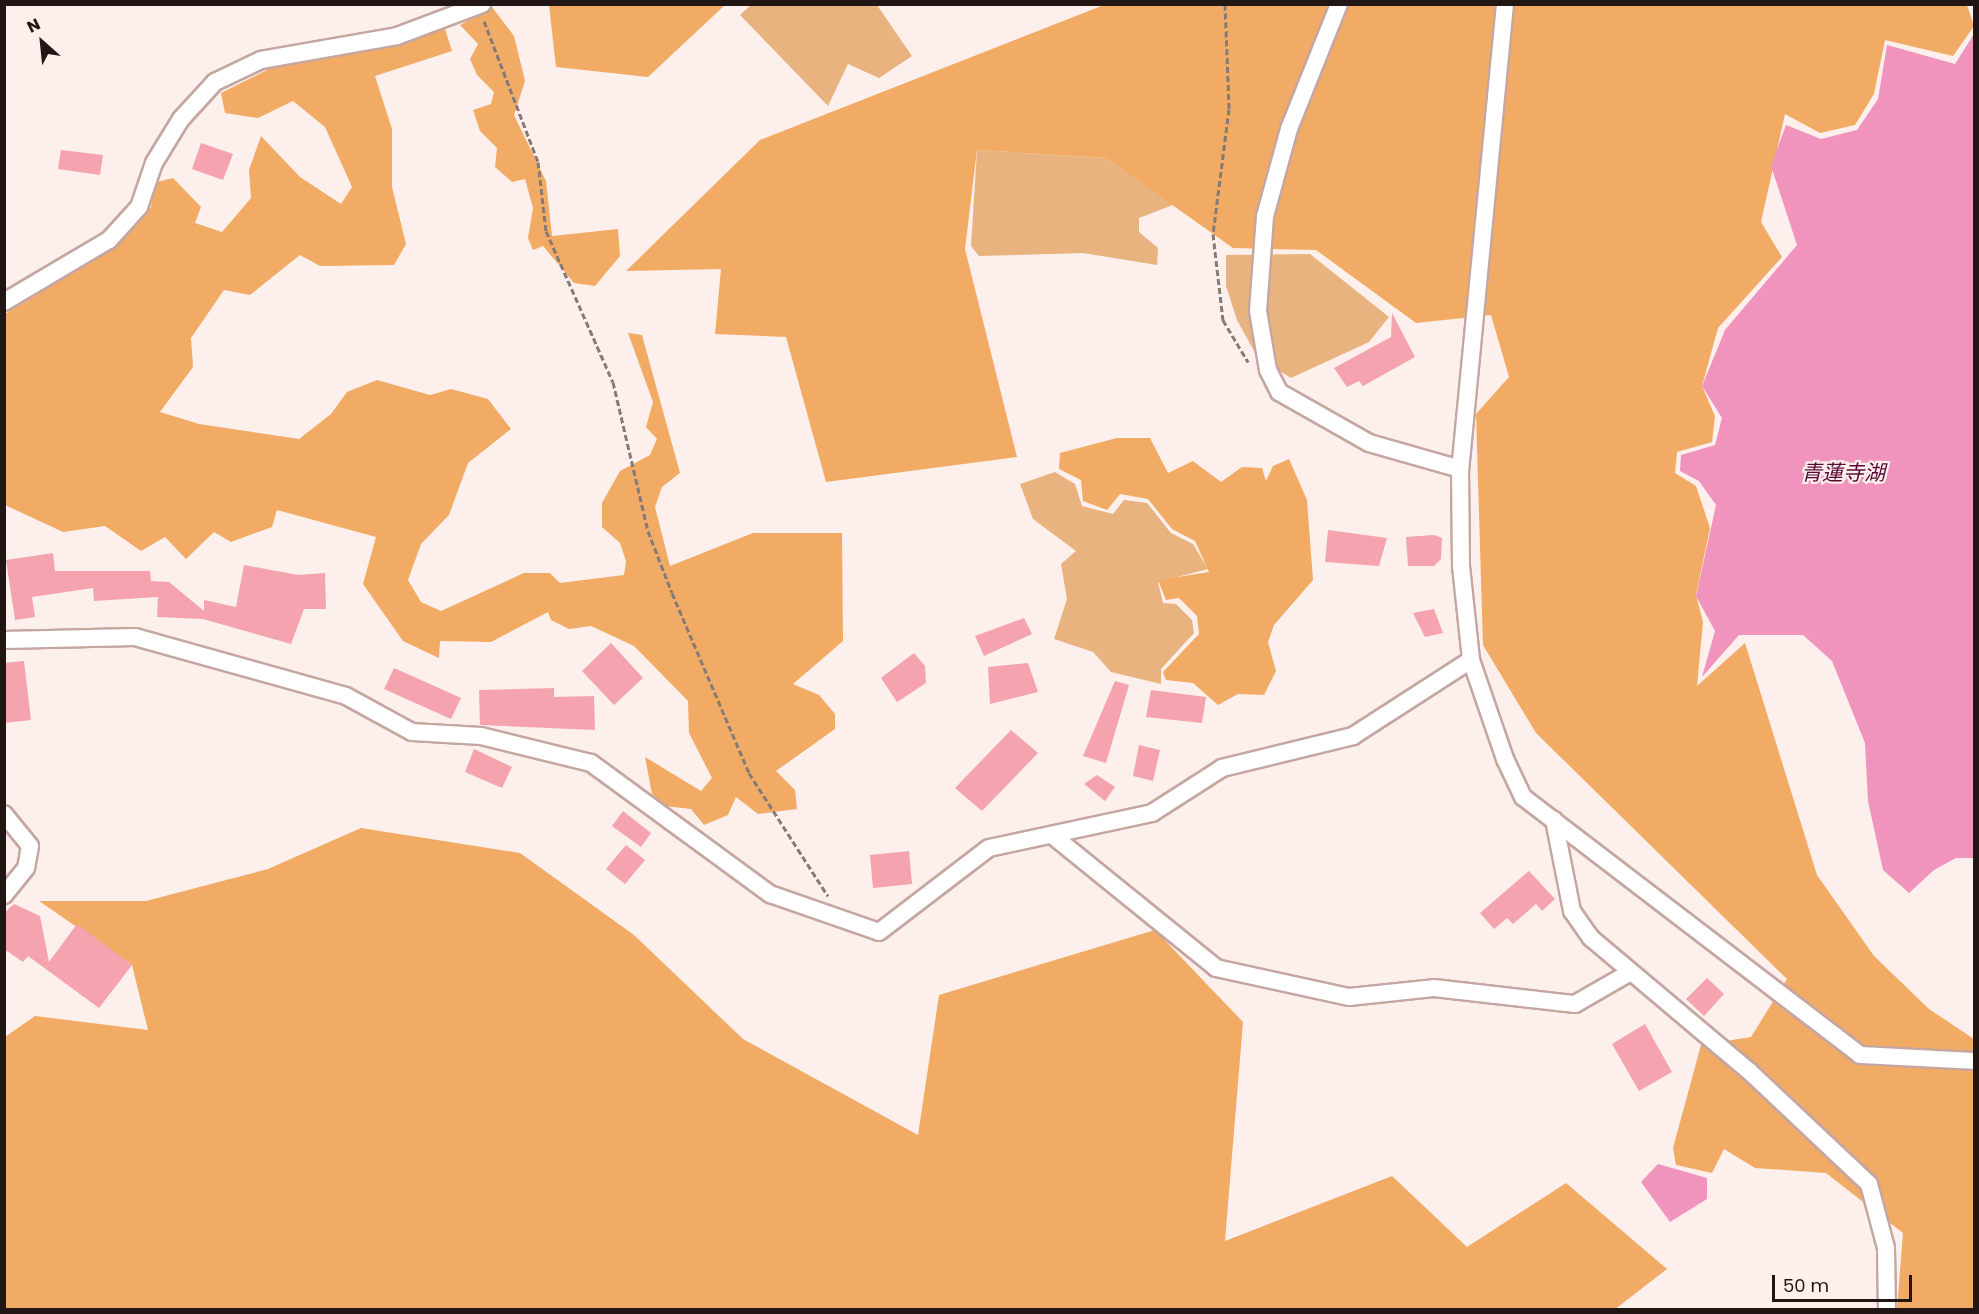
<!DOCTYPE html>
<meta charset="utf-8">
<style>
body{margin:0}
#map{position:relative;width:1979px;height:1314px;overflow:hidden;background:#fcefec;font-family:Poppins,"Noto Sans JP",sans-serif}
div>[style]{position:absolute}
[style*='--x']{left:calc(var(--x)*1px);top:calc(var(--y)*1px);width:calc(var(--w)*1px);rotate:calc(var(--a)*1deg)}
.green>*{inset:0;background:#e9b37f}
.forest>*{inset:0;background:#f2ab64}
.water>*{inset:0;background:#f093bd}
.building>*{inset:0;background:#f4a3af}
.path>*{height:3px;margin-top:-1.5px;transform-origin:0;background:repeating-linear-gradient(90deg,#867a77 0 6px,transparent 0 9px)}
.roads{filter:drop-shadow(2px 0 #c5a6a1) drop-shadow(-2px 0 #c5a6a1) drop-shadow(0 2px #c5a6a1) drop-shadow(0 -2px #c5a6a1)}
.minor>*{height:16px;margin:-8px;padding:0 8px;transform-origin:8px;border-radius:8px;background:#fff}
span{translate:-50% -50%;white-space:nowrap;text-align:center;line-height:1.15;-webkit-text-stroke:4.5px #fcefec;paint-order:stroke}
.water-label{font-size:21px;color:#5a0737;font-style:italic}
.frame{position:absolute;inset:0;border:6px solid #211614;pointer-events:none}
.north{position:absolute;left:12px;top:12px;width:60px;height:60px;-webkit-text-stroke:4px #fcefec;paint-order:stroke;rotate:333deg;font-size:16px;font-weight:700;line-height:24px;text-align:center;color:#211614}
.north::after{content:'';display:block;margin:auto;width:21px;height:27px;background:#211614;clip-path:polygon(50% 0,100% 100%,50% 72%,0 100%)}
.scale{position:absolute;left:1772px;top:1275px;width:140px;height:27px;box-sizing:border-box;border:3px solid #211614;border-top:0;padding-left:8px;font-size:18px;line-height:21px;white-space:nowrap;color:#211614;-webkit-text-stroke:4px #fcefec;paint-order:stroke}
</style>
<div id="map">
<div class="green">
<i style="clip-path:polygon(751px 5px,877px 5px,912px 56px,879px 78px,848px 64px,828px 106px,740px 15px)"></i>
<i style="clip-path:polygon(977px 150px,1106px 158px,1173px 205px,1139px 218px,1139px 232px,1158px 248px,1157px 265px,1083px 253px,979px 256px,971px 246px)"></i>
<i style="clip-path:polygon(1310px 254px,1389px 317px,1369px 342px,1291px 378px,1258px 358px,1237px 320px,1226px 286px,1226px 255px)"></i>
<i style="clip-path:polygon(1055px 472px,1075px 484px,1082px 506px,1113px 514px,1124px 500px,1147px 503px,1171px 533px,1193px 544px,1208px 569px,1158px 582px,1163px 603px,1176px 604px,1192px 620px,1194px 633px,1161px 669px,1161px 684px,1111px 672px,1093px 652px,1054px 639px,1067px 599px,1061px 564px,1076px 551px,1033px 519px,1020px 484px)"></i>
</div>
<div class="forest">
<i style="clip-path:polygon(549px 5px,549px 4px,725px 5px,648px 77px,556px 67px)"></i>
<i style="clip-path:polygon(1104px 5px,1967px 5px,1974px 26px,1953px 56px,1885px 40px,1874px 94px,1855px 125px,1820px 133px,1785px 114px,1761px 222px,1782px 257px,1718px 328px,1702px 386px,1715px 416px,1712px 442px,1677px 452px,1675px 473px,1696px 486px,1710px 528px,1696px 595px,1703px 622px,1697px 686px,1745px 643px,1817px 875px,1874px 956px,1929px 1009px,1974px 1039px,1974px 1309px,1897px 1309px,1903px 1233px,1826px 1173px,1755px 1168px,1724px 1149px,1712px 1173px,1676px 1165px,1673px 1148px,1701px 1045px,1751px 1037px,1787px 979px,1536px 733px,1483px 645px,1476px 414px,1509px 377px,1491px 315px,1416px 323px,1316px 250px,1233px 248px,1106px 158px,977px 150px,965px 249px,1017px 457px,826px 482px,786px 337px,715px 334px,721px 269px,626px 271px,760px 140px)"></i>
<i style="clip-path:polygon(492px 7px,514px 36px,525px 81px,514px 115px,546px 181px,552px 236px,618px 229px,620px 256px,595px 286px,574px 283px,543px 246px,533px 250px,528px 238px,533px 208px,525px 179px,512px 182px,495px 167px,497px 148px,480px 131px,473px 110px,491px 104px,494px 92px,477px 75px,470px 59px,478px 44px,460px 25px)"></i>
<i style="clip-path:polygon(440px 13px,452px 51px,375px 76px,392px 129px,392px 187px,406px 244px,394px 265px,320px 266px,300px 255px,250px 295px,224px 290px,191px 338px,193px 367px,160px 412px,199px 424px,299px 439px,331px 414px,347px 392px,377px 380px,430px 395px,451px 389px,488px 399px,511px 429px,468px 463px,449px 515px,421px 544px,408px 580px,421px 602px,441px 611px,524px 573px,550px 573px,560px 583px,624px 575px,626px 561px,620px 543px,602px 527px,602px 503px,620px 471px,650px 455px,657px 439px,646px 427px,653px 402px,628px 333px,642px 335px,680px 473px,662px 487px,655px 507px,670px 566px,753px 533px,842px 533px,843px 641px,793px 684px,819px 695px,835px 714px,835px 729px,776px 771px,795px 790px,797px 809px,758px 814px,736px 797px,728px 815px,704px 825px,691px 809px,665px 806px,652px 794px,645px 757px,701px 791px,712px 778px,689px 733px,688px 701px,634px 646px,591px 626px,569px 629px,551px 620px,548px 612px,491px 642px,440px 641px,439px 658px,403px 641px,363px 584px,376px 537px,277px 510px,272px 527px,231px 542px,214px 532px,186px 559px,165px 537px,141px 551px,105px 526px,63px 532px,5px 505px,5px 314px,112px 249px,151px 207px,153px 183px,173px 178px,201px 207px,195px 223px,222px 232px,251px 198px,249px 170px,261px 136px,300px 177px,341px 204px,352px 187px,325px 127px,293px 101px,258px 118px,225px 113px,221px 93px,269px 69px)"></i>
<i style="clip-path:polygon(1117px 438px,1150px 438px,1168px 473px,1193px 461px,1221px 482px,1242px 467px,1262px 468px,1266px 481px,1273px 466px,1289px 459px,1307px 500px,1313px 580px,1274px 625px,1268px 642px,1276px 671px,1264px 695px,1238px 694px,1218px 705px,1193px 683px,1166px 680px,1163px 672px,1199px 634px,1197px 616px,1179px 598px,1166px 600px,1158px 580px,1209px 572px,1195px 541px,1172px 529px,1148px 499px,1120px 494px,1107px 510px,1083px 501px,1081px 480px,1059px 469px,1060px 453px)"></i>
<i style="clip-path:polygon(361px 828px,520px 853px,634px 935px,743px 1039px,918px 1135px,939px 995px,1155px 930px,1243px 1022px,1225px 1241px,1392px 1176px,1467px 1247px,1566px 1183px,1667px 1269px,1614px 1310px,5px 1309px,5px 1037px,35px 1016px,148px 1030px,132px 965px,39px 901px,146px 901px,268px 869px)"></i>
</div>
<div class="water">
<i style="clip-path:polygon(1974px 34px,1974px 858px,1956px 858px,1934px 870px,1909px 893px,1883px 870px,1868px 801px,1865px 743px,1832px 661px,1803px 635px,1739px 635px,1702px 677px,1715px 631px,1696px 596px,1716px 505px,1699px 481px,1680px 471px,1681px 455px,1715px 445px,1722px 418px,1702px 386px,1725px 330px,1797px 245px,1771px 166px,1786px 125px,1821px 139px,1857px 130px,1878px 99px,1887px 45px,1955px 64px)"></i>
<i style="clip-path:polygon(1658px 1164px,1707px 1178px,1707px 1199px,1670px 1222px,1641px 1182px)"></i>
</div>
<div class="building">
<i style="clip-path:polygon(201px 143px,233px 154px,223px 180px,192px 169px)"></i>
<i style="clip-path:polygon(61px 150px,103px 155px,100px 175px,58px 169px)"></i>
<i style="clip-path:polygon(1392px 313px,1415px 357px,1363px 386px,1359px 381px,1347px 387px,1334px 368px,1391px 337px)"></i>
<i style="clip-path:polygon(1328px 530px,1387px 538px,1379px 566px,1325px 562px)"></i>
<i style="clip-path:polygon(1434px 535px,1442px 538px,1441px 559px,1434px 566px,1408px 566px,1406px 537px)"></i>
<i style="clip-path:polygon(53px 553px,55px 571px,150px 571px,151px 581px,169px 582px,204px 611px,204px 600px,236px 607px,244px 565px,298px 575px,325px 573px,326px 609px,304px 609px,291px 644px,203px 619px,157px 617px,158px 597px,94px 601px,93px 588px,32px 597px,35px 617px,15px 620px,6px 560px)"></i>
<i style="clip-path:polygon(1434px 609px,1443px 633px,1425px 637px,1413px 613px)"></i>
<i style="clip-path:polygon(1024px 618px,1032px 634px,984px 656px,975px 636px)"></i>
<i style="clip-path:polygon(611px 643px,643px 678px,614px 705px,582px 671px)"></i>
<i style="clip-path:polygon(914px 653px,925px 666px,926px 683px,897px 702px,881px 678px)"></i>
<i style="clip-path:polygon(24px 661px,31px 720px,4px 723px,4px 663px)"></i>
<i style="clip-path:polygon(1028px 663px,1038px 692px,990px 704px,988px 667px)"></i>
<i style="clip-path:polygon(394px 668px,461px 698px,451px 719px,384px 689px)"></i>
<i style="clip-path:polygon(1115px 681px,1129px 685px,1106px 763px,1083px 756px)"></i>
<i style="clip-path:polygon(554px 688px,554px 697px,594px 696px,595px 730px,480px 725px,479px 690px)"></i>
<i style="clip-path:polygon(1151px 690px,1206px 697px,1202px 723px,1146px 717px)"></i>
<i style="clip-path:polygon(1011px 730px,1038px 753px,982px 811px,955px 788px)"></i>
<i style="clip-path:polygon(1139px 745px,1160px 750px,1153px 781px,1133px 776px)"></i>
<i style="clip-path:polygon(474px 749px,512px 767px,502px 788px,465px 772px)"></i>
<i style="clip-path:polygon(1097px 775px,1115px 787px,1105px 801px,1084px 784px)"></i>
<i style="clip-path:polygon(623px 811px,651px 833px,641px 847px,612px 826px)"></i>
<i style="clip-path:polygon(626px 845px,645px 860px,625px 884px,606px 869px)"></i>
<i style="clip-path:polygon(909px 851px,912px 884px,873px 888px,870px 855px)"></i>
<i style="clip-path:polygon(1529px 871px,1555px 899px,1542px 911px,1536px 904px,1513px 924px,1507px 918px,1494px 929px,1480px 913px)"></i>
<i style="clip-path:polygon(14px 904px,40px 916px,49px 962px,77px 924px,132px 965px,99px 1008px,28px 956px,23px 962px,4px 949px,4px 913px)"></i>
<i style="clip-path:polygon(1707px 978px,1724px 994px,1704px 1016px,1686px 999px)"></i>
<i style="clip-path:polygon(1645px 1024px,1672px 1072px,1639px 1091px,1612px 1044px)"></i>
</div>
<div class="path">
<i style="--x:1225;--y:4;--w:105;--a:87.8"></i>
<i style="--x:1229;--y:109;--w:126;--a:97.3"></i>
<i style="--x:1213;--y:234;--w:87;--a:83.4"></i>
<i style="--x:1223;--y:320;--w:49;--a:59.2"></i>
<i style="--x:484;--y:21;--w:151;--a:69"></i>
<i style="--x:538;--y:162;--w:69;--a:83.4"></i>
<i style="--x:546;--y:231;--w:165;--a:66.1"></i>
<i style="--x:613;--y:382;--w:153;--a:76.8"></i>
<i style="--x:648;--y:531;--w:66;--a:68.8"></i>
<i style="--x:672;--y:593;--w:196;--a:66.8"></i>
<i style="--x:749;--y:773;--w:146;--a:57.3"></i>
</div>
<div class="roads">
<div class="minor">
<i style="--x:1339;--y:4;--w:135;--a:111.8"></i>
<i style="--x:1289;--y:129;--w:90;--a:105.4"></i>
<i style="--x:1265;--y:216;--w:95;--a:94.2"></i>
<i style="--x:1258;--y:311;--w:60;--a:80.4"></i>
<i style="--x:1268;--y:370;--w:25;--a:63"></i>
<i style="--x:1279;--y:392;--w:103;--a:29.5"></i>
<i style="--x:1369;--y:443;--w:95;--a:15.9"></i>
<i style="--x:1505;--y:4;--w:467;--a:95.5"></i>
<i style="--x:1460;--y:469;--w:97;--a:89.4"></i>
<i style="--x:1461;--y:566;--w:95;--a:83.9"></i>
<i style="--x:1471;--y:660;--w:105;--a:71"></i>
<i style="--x:1505;--y:759;--w:42;--a:64.7"></i>
<i style="--x:1523;--y:797;--w:424;--a:37.4"></i>
<i style="--x:1860;--y:1055;--w:114;--a:3"></i>
<i style="--x:4;--y:302;--w:122;--a:-30.6"></i>
<i style="--x:109;--y:240;--w:45;--a:-47.7"></i>
<i style="--x:139;--y:207;--w:46;--a:-71.2"></i>
<i style="--x:154;--y:163;--w:52;--a:-58.5"></i>
<i style="--x:181;--y:119;--w:50;--a:-47.4"></i>
<i style="--x:215;--y:82;--w:51;--a:-25.6"></i>
<i style="--x:261;--y:60;--w:138;--a:-10"></i>
<i style="--x:397;--y:36;--w:91;--a:-20.6"></i>
<i style="--x:4;--y:640;--w:131;--a:-1.3"></i>
<i style="--x:135;--y:637;--w:219;--a:15.6"></i>
<i style="--x:346;--y:696;--w:75;--a:28.6"></i>
<i style="--x:412;--y:732;--w:69;--a:3.3"></i>
<i style="--x:481;--y:736;--w:113;--a:13.8"></i>
<i style="--x:591;--y:763;--w:222;--a:36.2"></i>
<i style="--x:770;--y:894;--w:115;--a:19.2"></i>
<i style="--x:879;--y:932;--w:138;--a:-37.4"></i>
<i style="--x:989;--y:848;--w:167;--a:-12.1"></i>
<i style="--x:1152;--y:813;--w:83;--a:-32.7"></i>
<i style="--x:1222;--y:768;--w:135;--a:-13.7"></i>
<i style="--x:1353;--y:736;--w:140;--a:-32.8"></i>
<i style="--x:4;--y:814;--w:41;--a:50.9"></i>
<i style="--x:30;--y:846;--w:22;--a:100"></i>
<i style="--x:26;--y:868;--w:35;--a:129"></i>
<i style="--x:1554;--y:820;--w:93;--a:78.8"></i>
<i style="--x:1572;--y:911;--w:33;--a:55"></i>
<i style="--x:1591;--y:938;--w:207;--a:40.1"></i>
<i style="--x:1749;--y:1071;--w:165;--a:43.3"></i>
<i style="--x:1869;--y:1184;--w:66;--a:75.1"></i>
<i style="--x:1886;--y:1248;--w:62;--a:89.1"></i>
<i style="--x:1052;--y:835;--w:211;--a:39"></i>
<i style="--x:1216;--y:968;--w:136;--a:12.3"></i>
<i style="--x:1349;--y:997;--w:85;--a:-6"></i>
<i style="--x:1434;--y:988;--w:142;--a:6.5"></i>
<i style="--x:1575;--y:1004;--w:62;--a:-29.9"></i>
</div>
</div>
<div class="water-label">
<span style="left:1843px;top:473px">青蓮寺湖</span>
</div>
<div class="frame"></div>
<div class="north">N</div>
<div class="scale">50 m</div>
</div>
